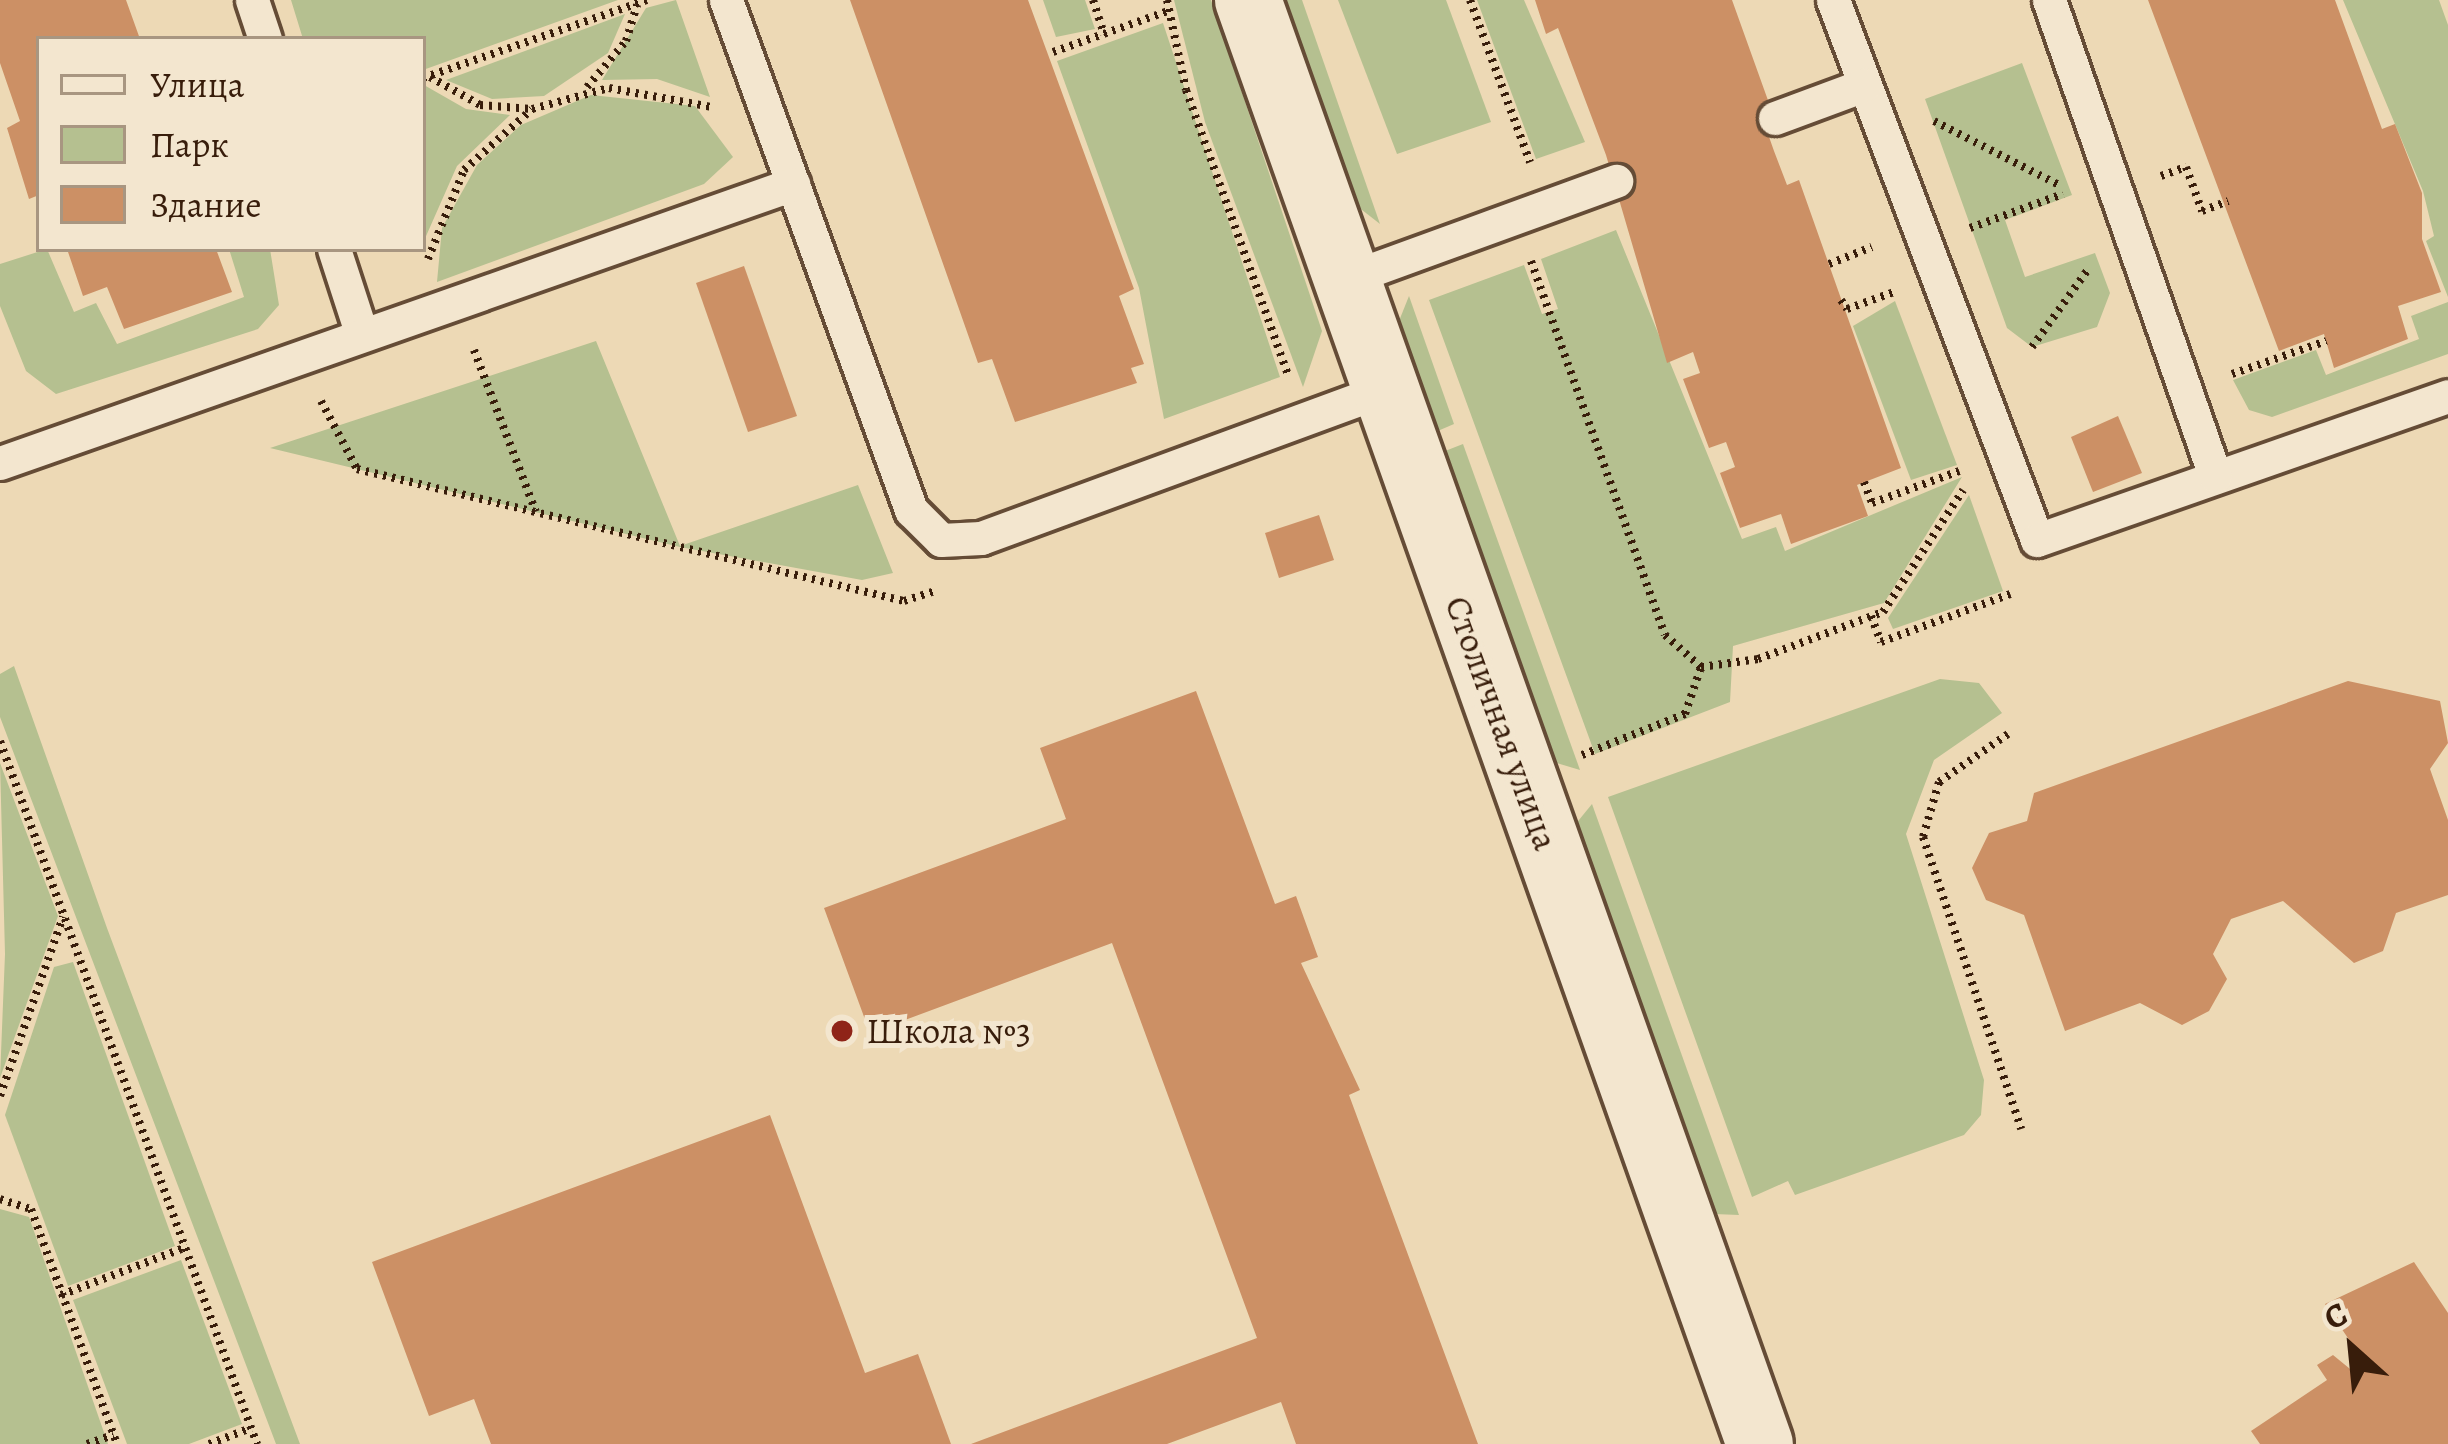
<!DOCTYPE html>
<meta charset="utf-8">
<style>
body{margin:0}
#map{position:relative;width:2448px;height:1444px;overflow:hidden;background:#edd9b5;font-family:Alegreya,serif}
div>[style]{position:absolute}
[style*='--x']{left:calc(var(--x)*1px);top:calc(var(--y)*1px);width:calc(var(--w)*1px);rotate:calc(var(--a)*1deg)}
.green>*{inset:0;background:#b5c090}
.building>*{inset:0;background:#cc9065}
.path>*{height:8px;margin-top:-4px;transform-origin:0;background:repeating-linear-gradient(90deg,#381d0b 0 3px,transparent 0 9px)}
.roads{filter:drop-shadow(3px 0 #654c36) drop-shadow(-3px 0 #654c36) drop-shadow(0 3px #654c36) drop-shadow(0 -3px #654c36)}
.lane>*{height:33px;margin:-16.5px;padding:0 16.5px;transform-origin:16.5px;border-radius:16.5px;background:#f3e6cf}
.street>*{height:66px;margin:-33px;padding:0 33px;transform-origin:33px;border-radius:33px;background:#f3e6cf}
.dots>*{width:33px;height:33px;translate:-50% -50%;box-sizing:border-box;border:6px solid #f3e6cf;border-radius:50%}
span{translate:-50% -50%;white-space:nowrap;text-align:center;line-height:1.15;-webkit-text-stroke:10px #f3e6cf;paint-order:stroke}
.street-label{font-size:36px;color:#381d0b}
.poi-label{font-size:36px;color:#381d0b}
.left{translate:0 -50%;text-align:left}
.legend{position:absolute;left:36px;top:36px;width:390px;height:216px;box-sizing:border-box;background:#f3e6cf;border:3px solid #a89681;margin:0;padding:15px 21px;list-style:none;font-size:36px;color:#381d0b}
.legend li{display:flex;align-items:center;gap:24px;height:60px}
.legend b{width:60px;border:3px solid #a89681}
.north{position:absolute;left:2292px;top:1288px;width:120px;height:120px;-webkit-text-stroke:9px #f3e6cf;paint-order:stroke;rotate:333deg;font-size:33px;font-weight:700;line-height:48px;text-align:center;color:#381d0b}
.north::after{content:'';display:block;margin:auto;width:42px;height:54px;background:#381d0b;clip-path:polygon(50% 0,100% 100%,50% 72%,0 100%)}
</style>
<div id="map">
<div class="green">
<i style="clip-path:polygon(291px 0,618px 0,423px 70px,423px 39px,303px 39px)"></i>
<i style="clip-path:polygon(676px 0,710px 97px,657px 79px,602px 80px,646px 8px)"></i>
<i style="clip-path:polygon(1043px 0,1085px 0,1095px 29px,1056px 37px)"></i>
<i style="clip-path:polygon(1174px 0,1211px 0,1322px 331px,1303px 387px,1205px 122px)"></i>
<i style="clip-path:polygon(1281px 0,1302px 0,1380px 224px,1348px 199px)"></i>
<i style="clip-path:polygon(1338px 0,1446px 0,1491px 122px,1397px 154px)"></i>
<i style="clip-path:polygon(1477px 0,1524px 0,1585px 142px,1536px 159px)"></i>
<i style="clip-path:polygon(2343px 0,2439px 0,2448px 25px,2448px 297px,2426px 241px,2434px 236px,2423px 191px)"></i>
<i style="clip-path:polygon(625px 14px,608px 53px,544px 96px,492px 99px,446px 80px)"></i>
<i style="clip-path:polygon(1163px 23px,1280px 377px,1164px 419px,1139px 288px,1057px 61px)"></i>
<i style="clip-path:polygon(2022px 63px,2072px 195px,2005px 220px,2025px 277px,2095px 253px,2110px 293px,2097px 327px,2032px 347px,2007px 328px,1925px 99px)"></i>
<i style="clip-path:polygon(424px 85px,466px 109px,510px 115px,457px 166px,423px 243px)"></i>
<i style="clip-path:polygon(591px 95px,695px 106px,733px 157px,704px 184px,437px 282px,442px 228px,477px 165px,521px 125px)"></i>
<i style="clip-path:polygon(1616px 230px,1742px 539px,1776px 527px,1785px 551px,1962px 477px,1884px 603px,1733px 646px,1730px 702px,1595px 754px,1429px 300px,1524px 265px,1542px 314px,1558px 309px,1541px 259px)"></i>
<i style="clip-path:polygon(47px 249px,74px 312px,96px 303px,117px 344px,244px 297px,229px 249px,270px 249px,279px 305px,258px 329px,56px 394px,26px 371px,0 306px,0 264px)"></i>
<i style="clip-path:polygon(1409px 296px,1454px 424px,1433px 433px,1397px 326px)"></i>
<i style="clip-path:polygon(1895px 301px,1957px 465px,1911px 480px,1853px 326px)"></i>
<i style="clip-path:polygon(2448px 302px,2448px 354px,2272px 417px,2249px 410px,2233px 380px,2316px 350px,2326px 375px,2419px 339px,2411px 316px)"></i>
<i style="clip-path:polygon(596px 341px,680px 546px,858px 485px,893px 573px,862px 580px,680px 547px,270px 448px)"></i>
<i style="clip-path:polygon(1463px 444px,1580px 770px,1550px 761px,1440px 453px)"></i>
<i style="clip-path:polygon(1969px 495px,2003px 591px,1893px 629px,1888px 618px)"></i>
<i style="clip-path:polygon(14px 666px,107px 928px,300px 1444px,276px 1444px,0 717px,0 674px)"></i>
<i style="clip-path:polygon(1940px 679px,1979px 683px,2002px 713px,1934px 760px,1906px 834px,1984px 1080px,1981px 1115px,1964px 1135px,1795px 1195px,1788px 1181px,1752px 1197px,1608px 797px)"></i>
<i style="clip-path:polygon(0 763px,58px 916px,0 1078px,5px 954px)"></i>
<i style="clip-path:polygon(1592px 804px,1739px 1215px,1714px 1214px,1574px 826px)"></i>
<i style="clip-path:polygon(73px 962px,175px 1246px,68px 1286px,5px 1115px,54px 967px)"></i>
<i style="clip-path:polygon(0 1209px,29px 1217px,108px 1444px,0 1444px)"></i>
<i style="clip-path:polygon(181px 1260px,242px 1424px,189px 1444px,127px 1444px,73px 1300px)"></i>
</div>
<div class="building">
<i style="clip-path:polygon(0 0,126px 0,140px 39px,39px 39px,39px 195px,29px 199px,7px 128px,20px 121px,0 63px)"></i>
<i style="clip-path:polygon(850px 0,1028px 0,1134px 289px,1119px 296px,1144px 364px,1131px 368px,1137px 383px,1015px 422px,992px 359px,978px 363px)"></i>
<i style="clip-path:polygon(1535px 0,1732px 0,1779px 131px,1768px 134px,1774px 151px,1787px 185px,1799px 180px,1901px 468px,1857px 485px,1868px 516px,1791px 544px,1781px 514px,1740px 528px,1720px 473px,1735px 467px,1726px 442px,1709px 448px,1683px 379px,1700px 373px,1693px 352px,1667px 363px,1606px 155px,1558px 28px,1546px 34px)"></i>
<i style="clip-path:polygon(2148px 0,2335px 0,2382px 129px,2395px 124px,2422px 193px,2422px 239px,2441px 292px,2398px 306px,2408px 339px,2334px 368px,2324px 334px,2279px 351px)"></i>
<i style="clip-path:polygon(67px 249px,216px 249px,232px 292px,124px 329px,107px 287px,83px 296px)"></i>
<i style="clip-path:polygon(744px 266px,797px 416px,748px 432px,696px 283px)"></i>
<i style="clip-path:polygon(2118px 416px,2142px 473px,2093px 492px,2071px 437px)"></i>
<i style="clip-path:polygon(1319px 515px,1334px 560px,1279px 578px,1265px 533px)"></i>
<i style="clip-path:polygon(2348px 681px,2440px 701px,2448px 743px,2430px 769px,2448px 820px,2448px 895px,2396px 913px,2383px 951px,2354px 963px,2283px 901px,2231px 919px,2213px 954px,2227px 979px,2209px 1011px,2182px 1025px,2140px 1003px,2065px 1031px,2024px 915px,1986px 900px,1972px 868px,1989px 833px,2027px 821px,2034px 793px)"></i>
<i style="clip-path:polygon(1196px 691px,1275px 904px,1296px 896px,1318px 957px,1301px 963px,1360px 1090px,1349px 1095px,1478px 1444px,1296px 1444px,1281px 1402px,1167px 1444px,971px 1444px,1257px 1338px,1112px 943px,870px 1033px,824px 908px,1066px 819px,1040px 748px)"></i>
<i style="clip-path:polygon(770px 1115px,865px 1373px,918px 1354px,951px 1444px,491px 1444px,474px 1399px,429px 1416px,372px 1262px)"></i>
<i style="clip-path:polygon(2414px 1262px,2448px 1313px,2448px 1444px,2260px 1444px,2251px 1431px,2327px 1380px,2317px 1365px,2333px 1355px,2355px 1373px,2366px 1365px,2325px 1304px)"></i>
</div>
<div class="path">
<i style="--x:1093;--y:0;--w:36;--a:72"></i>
<i style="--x:1167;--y:0;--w:92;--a:78.1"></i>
<i style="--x:1186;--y:90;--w:303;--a:70.3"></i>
<i style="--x:1470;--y:0;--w:173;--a:69.7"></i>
<i style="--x:1053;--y:52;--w:122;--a:-19.6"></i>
<i style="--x:430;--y:77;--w:57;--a:29.2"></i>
<i style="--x:480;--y:105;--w:52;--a:4.4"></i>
<i style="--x:423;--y:78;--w:237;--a:-19.2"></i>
<i style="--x:587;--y:87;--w:60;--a:-49.7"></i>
<i style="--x:626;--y:41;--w:38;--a:-73"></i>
<i style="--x:1934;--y:121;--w:140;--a:27.1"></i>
<i style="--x:2161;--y:176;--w:27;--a:-20"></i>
<i style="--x:2186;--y:167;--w:47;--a:70"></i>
<i style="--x:2202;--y:211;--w:28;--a:-21"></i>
<i style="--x:1970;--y:228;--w:99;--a:-20.1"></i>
<i style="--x:428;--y:259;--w:96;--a:-68"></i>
<i style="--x:464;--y:170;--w:91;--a:-41.9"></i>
<i style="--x:532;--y:109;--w:80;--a:-15.3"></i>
<i style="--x:609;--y:88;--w:105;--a:10.5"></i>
<i style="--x:1531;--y:261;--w:397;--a:70.3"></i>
<i style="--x:1665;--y:635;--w:48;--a:41.6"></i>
<i style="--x:1701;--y:667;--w:58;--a:-8"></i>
<i style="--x:1758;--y:659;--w:134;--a:-20.6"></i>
<i style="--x:1883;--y:612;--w:146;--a:-56.7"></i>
<i style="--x:1829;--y:264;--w:46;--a:-21.6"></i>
<i style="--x:1841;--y:300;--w:11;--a:56"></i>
<i style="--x:1847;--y:309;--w:50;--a:-19.9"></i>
<i style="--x:2032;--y:347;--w:97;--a:-54.2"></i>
<i style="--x:474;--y:350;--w:173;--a:69.1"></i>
<i style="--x:2232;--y:374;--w:100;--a:-19.3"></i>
<i style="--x:321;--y:401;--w:77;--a:62.1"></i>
<i style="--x:357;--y:469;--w:563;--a:13.57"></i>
<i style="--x:904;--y:601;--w:35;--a:-18"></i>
<i style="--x:1864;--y:482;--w:22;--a:69"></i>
<i style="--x:1872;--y:503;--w:93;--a:-20.2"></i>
<i style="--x:1871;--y:616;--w:28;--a:69"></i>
<i style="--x:1881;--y:642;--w:138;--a:-20.4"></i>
<i style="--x:2008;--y:734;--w:84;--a:145.2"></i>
<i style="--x:1939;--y:782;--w:57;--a:106.2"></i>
<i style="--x:1923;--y:837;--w:308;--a:71.4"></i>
<i style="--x:0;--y:741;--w:749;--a:69.92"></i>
<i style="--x:1582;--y:755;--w:111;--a:-21.7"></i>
<i style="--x:1685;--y:714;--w:50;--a:-71.2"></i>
<i style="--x:0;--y:1096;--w:190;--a:-70.6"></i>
<i style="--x:0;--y:1199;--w:33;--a:18"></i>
<i style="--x:31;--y:1209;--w:250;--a:69.9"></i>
<i style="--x:61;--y:1295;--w:135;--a:-20.9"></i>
<i style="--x:87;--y:1444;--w:28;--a:-19"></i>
<i style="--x:209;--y:1444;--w:45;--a:-20.9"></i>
</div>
<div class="roads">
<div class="lane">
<i style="--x:252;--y:0;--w:41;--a:71.6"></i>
<i style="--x:726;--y:0;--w:543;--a:70.06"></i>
<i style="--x:911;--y:510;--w:42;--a:45"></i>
<i style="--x:941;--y:540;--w:40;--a:-2.9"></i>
<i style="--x:981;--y:538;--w:425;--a:-20.2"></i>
<i style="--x:1833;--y:0;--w:577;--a:69.3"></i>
<i style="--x:2037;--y:540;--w:435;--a:-19.3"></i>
<i style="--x:2049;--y:0;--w:504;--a:70.77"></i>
<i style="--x:1775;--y:118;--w:95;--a:-20.3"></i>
<i style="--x:334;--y:249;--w:90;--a:72"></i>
<i style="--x:1341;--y:281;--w:293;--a:-20"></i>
<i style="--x:0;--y:463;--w:841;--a:-19.38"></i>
</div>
<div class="street">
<i style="--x:1248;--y:0;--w:1532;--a:70.48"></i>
</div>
</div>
<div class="dots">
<i style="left:842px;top:1031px;background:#8f2418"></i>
</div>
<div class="street-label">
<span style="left:1502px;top:723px;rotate:70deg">Столичная улица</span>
</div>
<div class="poi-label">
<span class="left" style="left:866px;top:1031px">Школа №3</span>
</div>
<ul class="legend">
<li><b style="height:15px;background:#f3e6cf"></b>Улица</li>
<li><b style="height:33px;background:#b5c090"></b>Парк</li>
<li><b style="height:33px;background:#cc9065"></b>Здание</li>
</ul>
<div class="north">С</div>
</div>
